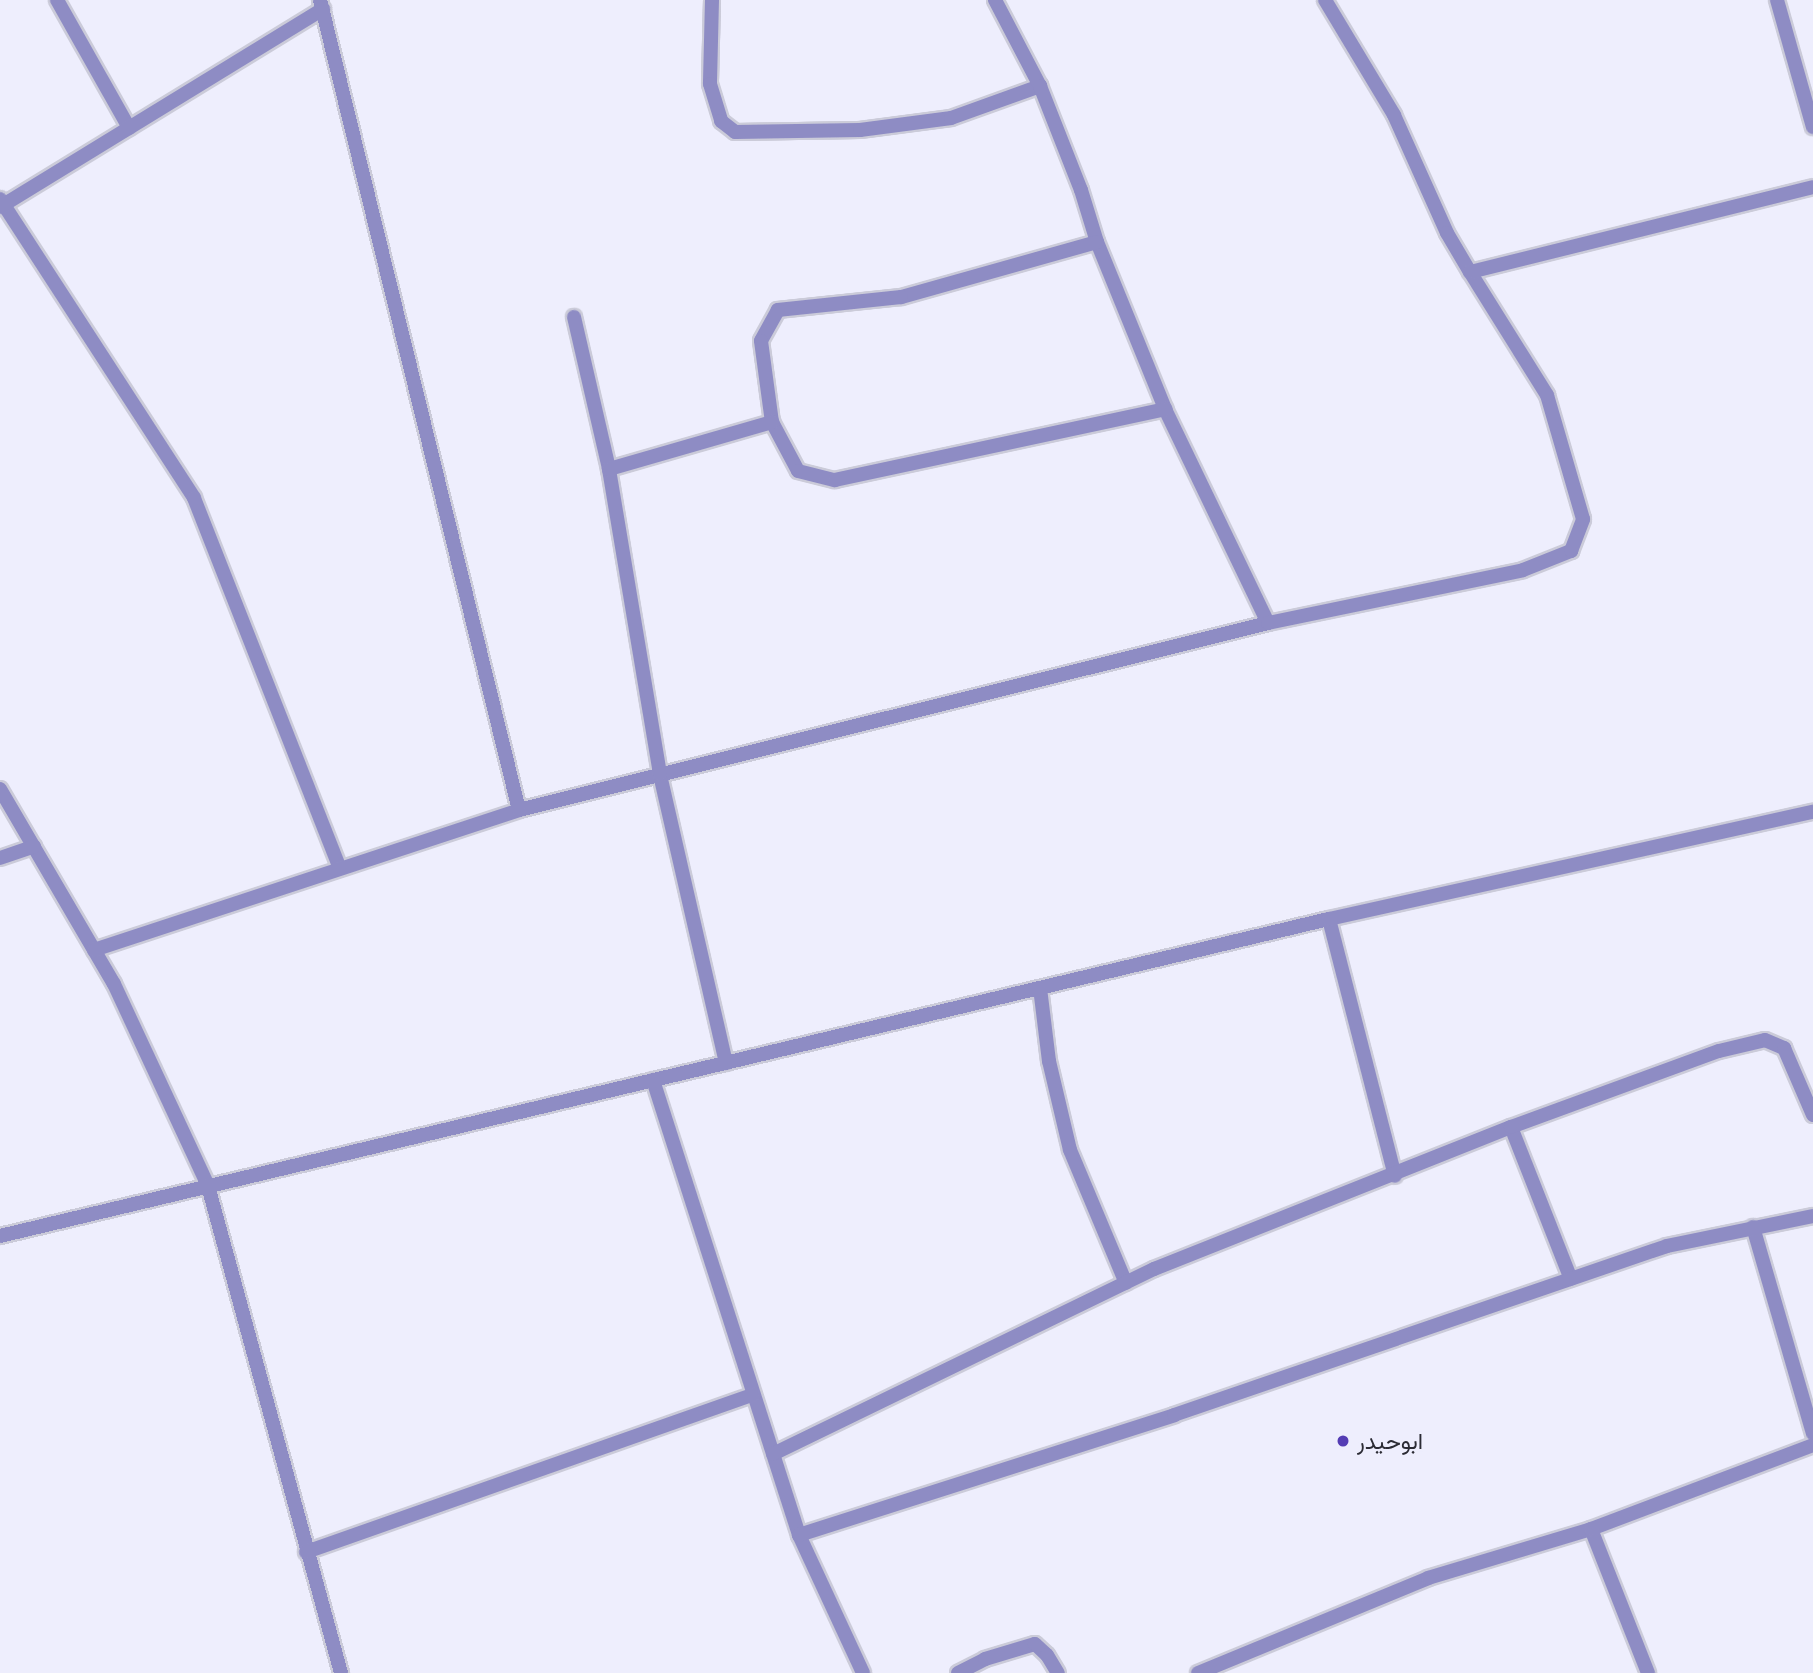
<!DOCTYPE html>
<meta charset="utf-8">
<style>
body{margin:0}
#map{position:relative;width:1813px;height:1673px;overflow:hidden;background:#eeeefd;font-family:Cabin,Vazirmatn,sans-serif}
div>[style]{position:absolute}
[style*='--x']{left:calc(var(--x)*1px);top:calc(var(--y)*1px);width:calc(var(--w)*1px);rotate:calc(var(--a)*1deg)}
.roads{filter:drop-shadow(2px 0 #cbcbd9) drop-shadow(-2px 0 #cbcbd9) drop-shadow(0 2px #cbcbd9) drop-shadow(0 -2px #cbcbd9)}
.minor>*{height:14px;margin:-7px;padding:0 7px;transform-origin:7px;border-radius:7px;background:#8e8cc4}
.tertiary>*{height:14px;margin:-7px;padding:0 7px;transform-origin:7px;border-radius:7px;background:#8e8cc4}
.dots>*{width:19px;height:19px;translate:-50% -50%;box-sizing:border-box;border:4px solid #eeeefd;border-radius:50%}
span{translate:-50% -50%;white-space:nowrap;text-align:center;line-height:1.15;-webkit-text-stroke:5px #eeeefd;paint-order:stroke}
.poi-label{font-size:23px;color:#2b2b34}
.left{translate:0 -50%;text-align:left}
</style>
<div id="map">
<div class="roads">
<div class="minor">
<i style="--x:57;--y:0;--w:147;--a:60.6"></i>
<i style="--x:712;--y:0;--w:84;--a:91.4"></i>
<i style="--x:710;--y:84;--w:39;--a:73"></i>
<i style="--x:721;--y:121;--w:18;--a:38"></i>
<i style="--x:735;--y:132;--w:125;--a:-0.9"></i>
<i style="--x:860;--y:130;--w:92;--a:-7.5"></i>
<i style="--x:951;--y:118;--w:95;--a:-19.8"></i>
<i style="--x:995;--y:0;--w:97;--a:62.4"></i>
<i style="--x:1040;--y:86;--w:112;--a:68.5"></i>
<i style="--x:1081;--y:190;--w:54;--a:72.9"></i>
<i style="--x:1097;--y:242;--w:180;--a:67.8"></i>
<i style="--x:1165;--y:409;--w:237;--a:64.3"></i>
<i style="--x:1325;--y:0;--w:134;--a:59"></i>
<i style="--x:1394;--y:115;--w:129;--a:65.8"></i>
<i style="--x:1447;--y:233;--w:45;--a:59.5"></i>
<i style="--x:0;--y:199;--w:356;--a:57"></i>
<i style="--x:194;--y:498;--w:396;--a:68.5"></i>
<i style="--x:0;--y:207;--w:379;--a:-31.5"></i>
<i style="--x:1097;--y:242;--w:204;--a:164.3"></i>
<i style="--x:901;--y:297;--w:124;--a:174"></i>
<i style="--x:778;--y:310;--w:35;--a:119"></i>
<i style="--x:761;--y:341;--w:82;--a:82.3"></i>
<i style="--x:772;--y:422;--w:55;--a:62"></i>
<i style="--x:798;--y:471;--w:38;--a:14"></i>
<i style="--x:835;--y:480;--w:338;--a:-12.1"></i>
<i style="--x:574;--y:317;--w:156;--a:77"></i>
<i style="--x:0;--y:789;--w:226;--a:59.7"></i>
<i style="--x:114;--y:984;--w:223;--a:65"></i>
<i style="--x:208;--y:1186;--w:505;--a:74.72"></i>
<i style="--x:519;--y:810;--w:772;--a:-14.02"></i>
<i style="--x:1268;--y:623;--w:260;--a:-11.7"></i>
<i style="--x:1523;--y:570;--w:52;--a:-21.6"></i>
<i style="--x:1571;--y:551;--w:34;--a:-69"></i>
<i style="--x:1583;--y:519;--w:129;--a:-106.2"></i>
<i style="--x:1547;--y:395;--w:145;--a:-122"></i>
<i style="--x:1470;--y:272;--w:353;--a:-13.9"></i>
<i style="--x:0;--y:858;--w:36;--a:-19"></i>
<i style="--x:1329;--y:919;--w:265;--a:75.6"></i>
<i style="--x:94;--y:950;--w:447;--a:-18.2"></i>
<i style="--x:519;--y:810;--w:834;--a:-103.8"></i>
<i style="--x:1040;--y:988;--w:74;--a:83"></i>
<i style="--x:1049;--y:1061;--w:91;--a:76.7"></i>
<i style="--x:1070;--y:1150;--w:144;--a:67.2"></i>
<i style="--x:726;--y:1063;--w:296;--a:-102.9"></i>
<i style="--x:660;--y:774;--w:309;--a:-99.5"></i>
<i style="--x:609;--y:469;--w:170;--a:-16.1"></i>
<i style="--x:653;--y:1080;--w:478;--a:72.2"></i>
<i style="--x:799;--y:1535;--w:152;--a:65.1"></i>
<i style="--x:1511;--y:1127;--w:163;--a:68.5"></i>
<i style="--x:1753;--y:1227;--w:215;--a:73.8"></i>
<i style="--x:773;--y:1454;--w:424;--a:-25.9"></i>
<i style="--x:1154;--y:1269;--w:384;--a:-21.7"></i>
<i style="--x:1511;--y:1127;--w:221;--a:-20.1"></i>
<i style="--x:1719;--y:1051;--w:47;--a:-13.4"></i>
<i style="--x:1765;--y:1040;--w:21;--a:23"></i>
<i style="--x:1784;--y:1048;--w:73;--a:66.6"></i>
<i style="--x:1591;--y:1529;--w:155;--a:68.4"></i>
<i style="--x:799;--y:1535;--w:394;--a:-17.7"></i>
<i style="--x:1174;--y:1415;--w:521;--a:-18.92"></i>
<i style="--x:1667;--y:1246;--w:149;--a:-11.6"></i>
<i style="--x:306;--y:1552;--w:474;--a:-19.4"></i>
<i style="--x:958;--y:1673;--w:30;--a:-27"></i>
<i style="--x:985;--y:1659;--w:52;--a:-16.7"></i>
<i style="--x:1035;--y:1644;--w:16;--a:43"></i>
<i style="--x:1047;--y:1655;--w:21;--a:59"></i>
<i style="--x:1198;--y:1673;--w:249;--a:-22.4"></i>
<i style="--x:1428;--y:1578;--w:170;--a:-16.7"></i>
<i style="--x:1591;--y:1529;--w:237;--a:-20.7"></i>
</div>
<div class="tertiary">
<i style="--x:1777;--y:0;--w:132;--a:74.2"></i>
<i style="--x:0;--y:1236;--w:1366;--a:-13.42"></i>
<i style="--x:1329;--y:919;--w:496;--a:-12.5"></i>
</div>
</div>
<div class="dots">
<i style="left:1343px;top:1441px;background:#543cb4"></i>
</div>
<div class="poi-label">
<span class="left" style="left:1357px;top:1441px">ابوحيدر</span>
</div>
</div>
